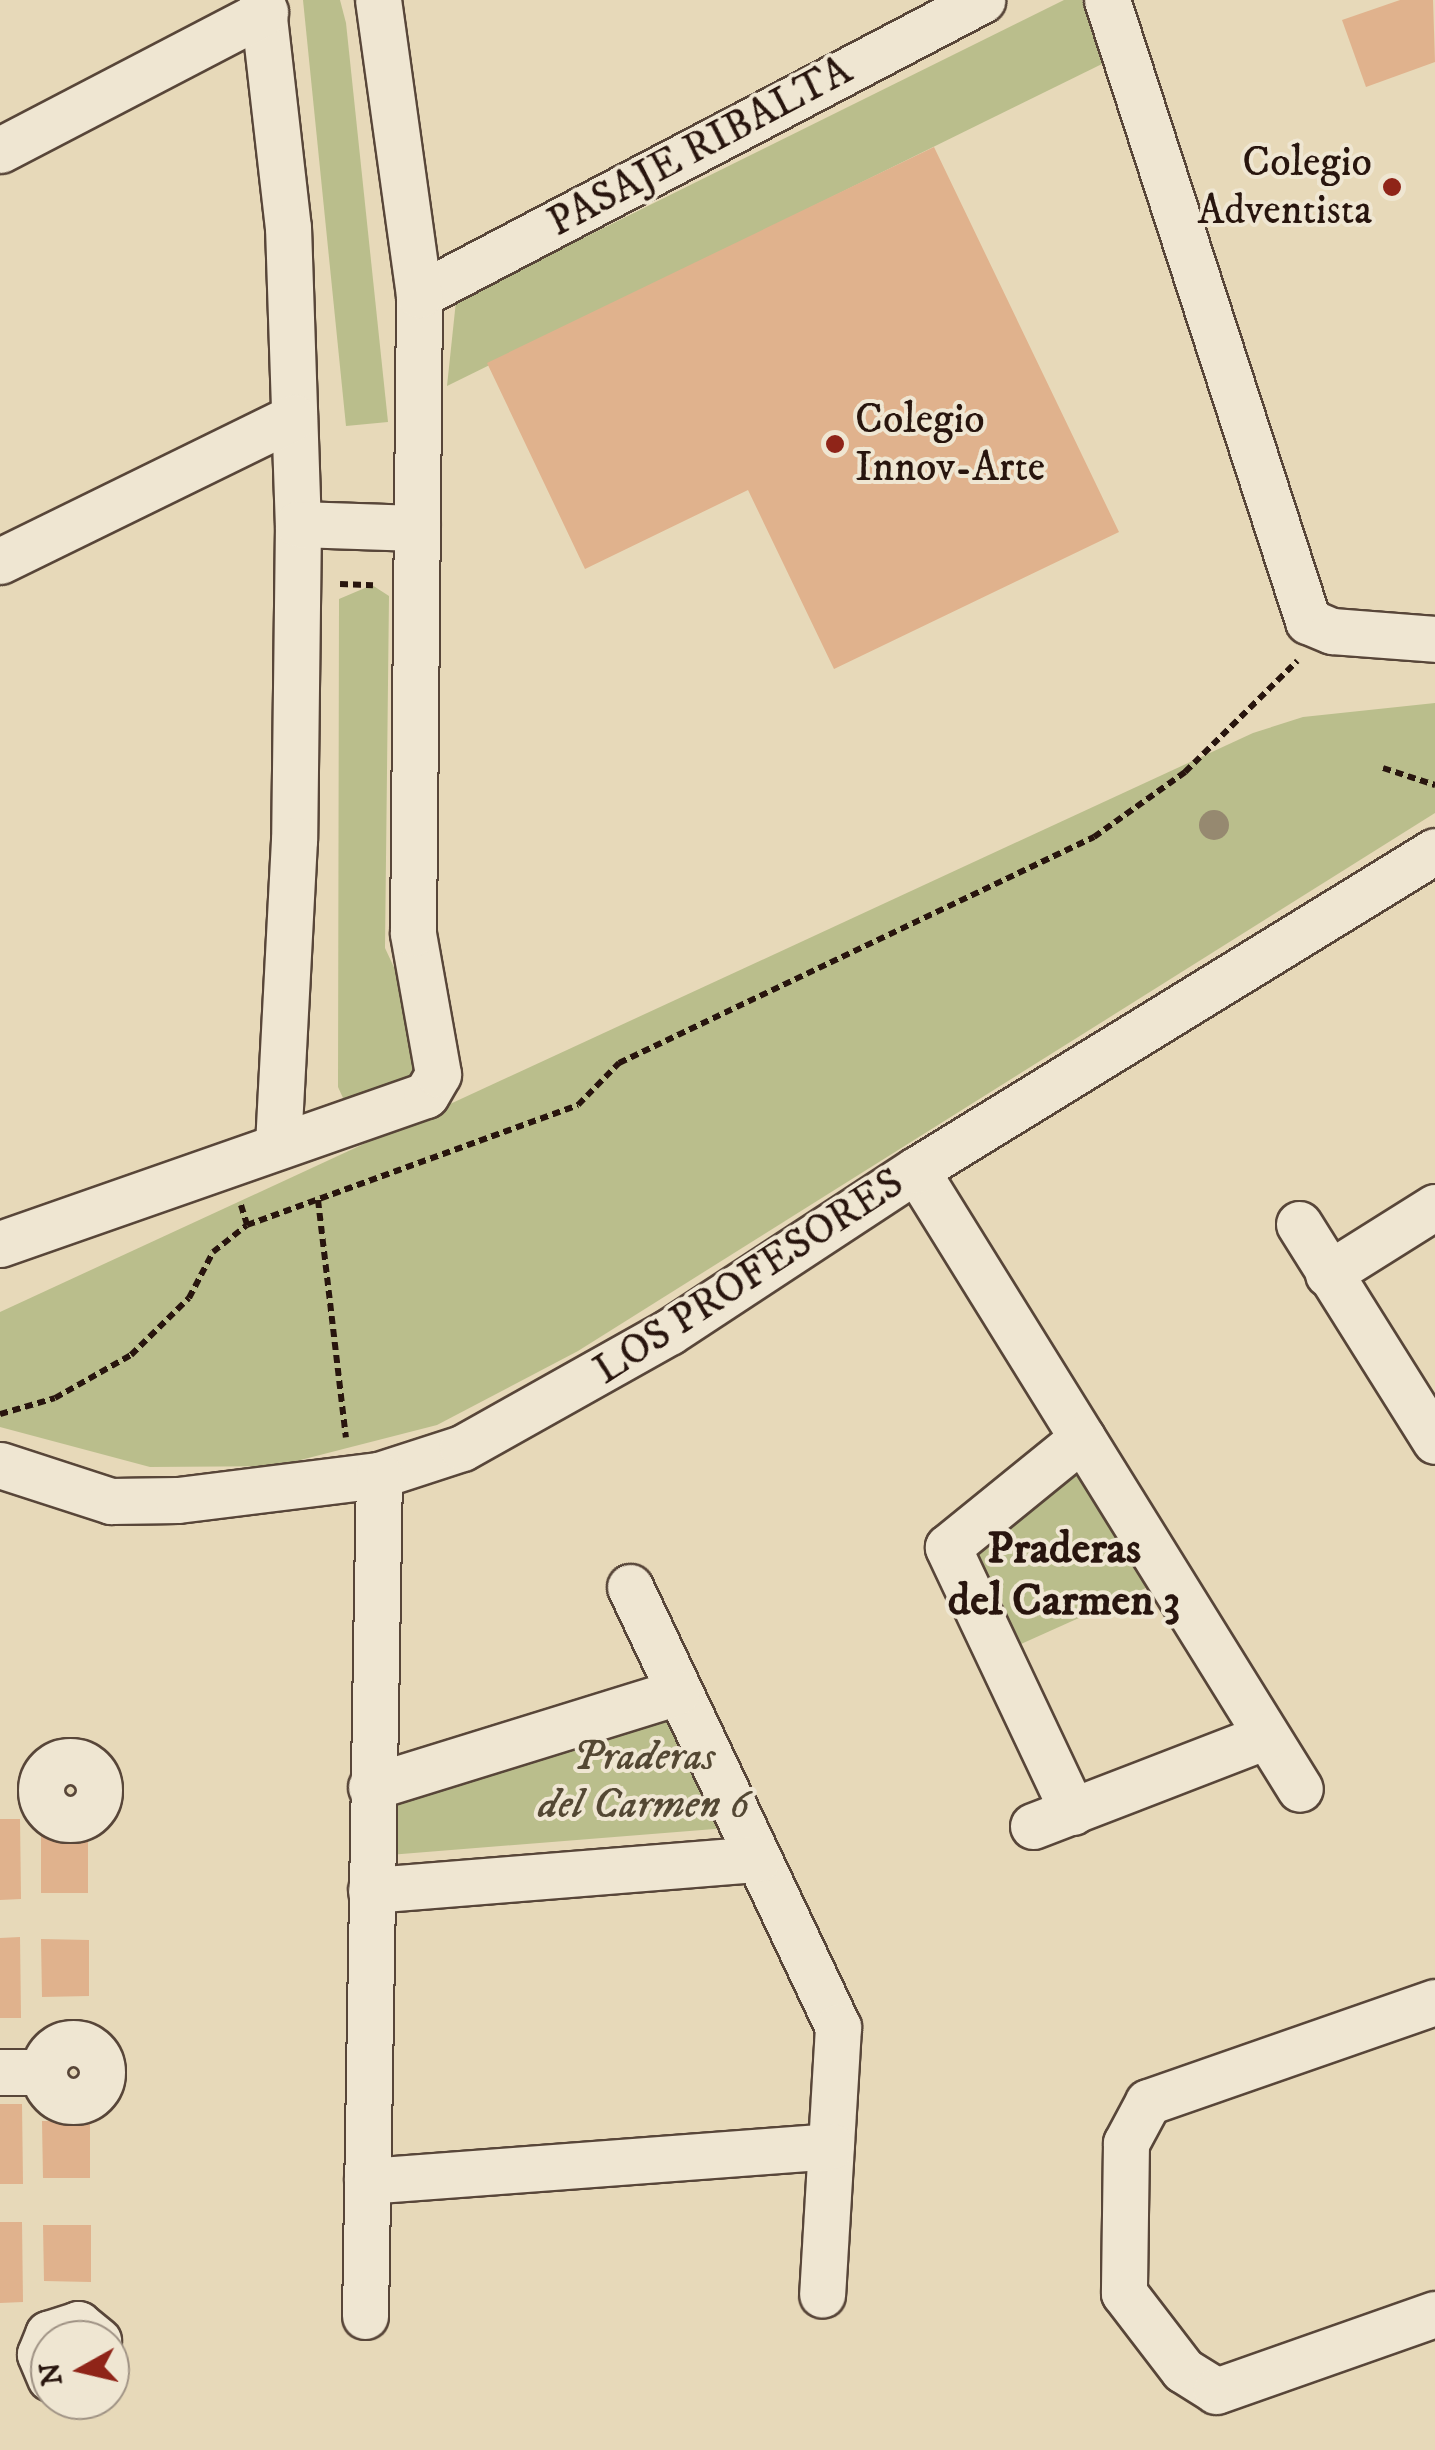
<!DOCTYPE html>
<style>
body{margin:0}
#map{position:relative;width:1435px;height:2450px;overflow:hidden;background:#e7d9b9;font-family:"IM FELL DW Pica",serif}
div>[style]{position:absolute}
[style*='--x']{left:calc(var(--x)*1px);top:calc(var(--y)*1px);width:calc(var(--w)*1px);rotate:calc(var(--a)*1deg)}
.green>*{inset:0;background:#babe8c}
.building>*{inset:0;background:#e0b28d}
.path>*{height:6px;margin-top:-3px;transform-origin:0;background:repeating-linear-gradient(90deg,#28150e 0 8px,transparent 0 13px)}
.roads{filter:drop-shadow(2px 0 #584639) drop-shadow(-2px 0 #584639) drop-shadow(0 2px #584639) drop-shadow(0 -2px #584639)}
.minor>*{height:45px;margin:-22.5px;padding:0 22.5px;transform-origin:22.5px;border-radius:22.5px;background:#efe6d2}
.minor>.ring{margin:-22.5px;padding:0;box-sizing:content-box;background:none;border:45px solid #efe6d2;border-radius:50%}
.trees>*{width:30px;height:30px;margin:-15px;border-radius:50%;background:#968970}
.dots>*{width:28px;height:28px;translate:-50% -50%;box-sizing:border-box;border:5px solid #efe6d2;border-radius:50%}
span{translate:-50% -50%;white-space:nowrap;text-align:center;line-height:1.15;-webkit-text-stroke:8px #efe6d2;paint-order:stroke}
.street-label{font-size:42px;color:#28150e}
.poi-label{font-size:42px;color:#28150e}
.right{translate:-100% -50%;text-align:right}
.left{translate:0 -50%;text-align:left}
.park-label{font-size:42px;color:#544834;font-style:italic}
.neighbourhood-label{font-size:45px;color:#28150e;font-weight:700}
.north{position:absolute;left:30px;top:2320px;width:100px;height:100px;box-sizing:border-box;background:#efe6d2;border:2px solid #9f9284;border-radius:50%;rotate:262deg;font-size:28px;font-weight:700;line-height:40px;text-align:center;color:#28150e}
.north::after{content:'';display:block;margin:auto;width:35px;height:45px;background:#8f2418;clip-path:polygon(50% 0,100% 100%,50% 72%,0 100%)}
</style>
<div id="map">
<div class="green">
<i style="clip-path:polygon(303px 0,340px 0,346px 23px,388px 422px,346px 426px)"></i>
<i style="clip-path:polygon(1064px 0,1082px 0,1104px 63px,447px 386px,456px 301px)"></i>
<i style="clip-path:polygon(372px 585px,389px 596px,385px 948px,430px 1045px,436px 1083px,349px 1111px,338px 1087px,339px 599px)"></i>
<i style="clip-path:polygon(1435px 703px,1435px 813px,578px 1351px,437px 1425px,277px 1466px,150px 1467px,0 1427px,0 1312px,1253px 733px,1303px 717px)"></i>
<i style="clip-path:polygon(1076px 1472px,1148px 1587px,1021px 1644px,977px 1553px)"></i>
<i style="clip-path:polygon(676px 1715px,727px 1828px,389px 1855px,390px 1802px)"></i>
</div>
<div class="building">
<i style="clip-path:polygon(1400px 0,1433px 0,1435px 62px,1366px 87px,1342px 20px)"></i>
<i style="clip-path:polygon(934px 147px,1119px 532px,834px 669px,748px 490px,585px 569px,487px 363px)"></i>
<i style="clip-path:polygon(0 1819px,20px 1819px,21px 1899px,0 1900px)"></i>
<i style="clip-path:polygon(41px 1836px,88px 1836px,88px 1893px,41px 1893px)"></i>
<i style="clip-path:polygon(20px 1937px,21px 2018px,0 2018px,0 1938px)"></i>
<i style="clip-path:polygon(41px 1939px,89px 1940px,89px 1996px,42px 1997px)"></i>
<i style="clip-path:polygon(0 2104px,22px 2104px,23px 2184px,0 2184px)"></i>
<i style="clip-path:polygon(42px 2121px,90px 2121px,90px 2178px,43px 2178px)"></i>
<i style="clip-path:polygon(0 2222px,22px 2222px,23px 2302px,0 2303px)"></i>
<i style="clip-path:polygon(43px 2225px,91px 2225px,91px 2282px,44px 2281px)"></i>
</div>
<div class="path">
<i style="--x:340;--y:584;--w:33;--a:2"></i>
<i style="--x:1383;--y:768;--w:55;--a:18.1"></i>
<i style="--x:318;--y:1200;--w:239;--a:83.3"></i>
<i style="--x:241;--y:1205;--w:21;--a:73"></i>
<i style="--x:247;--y:1225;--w:352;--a:-19.9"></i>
<i style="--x:578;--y:1105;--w:59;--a:-45.7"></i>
<i style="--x:619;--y:1063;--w:526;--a:-25.44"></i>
<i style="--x:1094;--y:837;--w:112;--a:-35.5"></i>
<i style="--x:1185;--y:772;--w:158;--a:-44.7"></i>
<i style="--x:0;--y:1414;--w:57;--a:-16.2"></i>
<i style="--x:55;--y:1398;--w:87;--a:-29.5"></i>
<i style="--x:131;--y:1355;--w:81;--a:-44.5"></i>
<i style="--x:189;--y:1298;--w:52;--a:-62.4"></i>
<i style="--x:213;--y:1252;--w:43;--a:-38.5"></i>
</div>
<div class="roads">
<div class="minor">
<i style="--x:262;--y:0;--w:228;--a:83.5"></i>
<i style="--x:288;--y:227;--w:297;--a:88.1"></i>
<i style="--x:298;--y:524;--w:316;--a:90.7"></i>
<i style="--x:294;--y:840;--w:304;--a:93"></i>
<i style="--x:1107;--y:0;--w:653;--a:72.06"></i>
<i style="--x:1308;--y:621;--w:26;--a:23"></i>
<i style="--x:1332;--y:631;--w:103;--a:4.4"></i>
<i style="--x:0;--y:150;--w:299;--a:-27.5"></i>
<i style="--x:419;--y:295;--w:636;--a:-27.65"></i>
<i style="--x:298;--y:524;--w:119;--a:1.9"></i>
<i style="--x:0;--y:561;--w:327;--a:-26.1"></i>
<i style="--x:916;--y:1170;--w:728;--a:58.19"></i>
<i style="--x:1299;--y:1224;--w:256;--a:57.9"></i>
<i style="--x:0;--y:1244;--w:451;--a:-19.3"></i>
<i style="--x:426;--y:1095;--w:24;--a:-60"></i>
<i style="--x:438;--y:1074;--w:143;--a:-100.1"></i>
<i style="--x:413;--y:933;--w:638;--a:-89.46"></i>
<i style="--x:419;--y:295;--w:298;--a:-97.9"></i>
<i style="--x:1328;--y:1274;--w:126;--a:-32.1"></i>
<i style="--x:0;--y:1465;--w:117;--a:18"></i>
<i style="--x:111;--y:1501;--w:67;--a:-0.9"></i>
<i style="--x:178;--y:1500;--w:203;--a:-7.1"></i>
<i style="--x:379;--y:1475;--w:87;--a:-18"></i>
<i style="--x:462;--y:1448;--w:237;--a:-29.3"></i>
<i style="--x:669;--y:1332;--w:295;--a:-33.3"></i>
<i style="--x:916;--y:1170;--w:609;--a:-31.58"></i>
<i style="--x:630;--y:1587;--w:487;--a:64.7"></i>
<i style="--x:838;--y:2027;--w:268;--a:93.4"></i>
<i class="ring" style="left:41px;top:1761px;width:13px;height:13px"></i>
<i style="--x:371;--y:1787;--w:320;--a:-17.2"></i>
<i style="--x:1073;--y:1812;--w:293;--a:-115.3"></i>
<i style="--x:948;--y:1547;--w:173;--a:-39.1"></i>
<i style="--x:1033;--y:1826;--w:250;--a:-21.1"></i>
<i style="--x:371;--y:1890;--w:388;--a:-4.6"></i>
<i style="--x:1435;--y:2002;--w:304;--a:160.8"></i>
<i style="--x:1148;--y:2102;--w:47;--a:118.2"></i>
<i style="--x:1126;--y:2143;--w:150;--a:90.8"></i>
<i style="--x:1124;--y:2293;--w:97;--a:52.5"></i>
<i style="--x:1183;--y:2370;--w:39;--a:32"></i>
<i style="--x:1216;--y:2391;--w:232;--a:-19.4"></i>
<i class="ring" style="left:44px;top:2043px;width:13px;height:13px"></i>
<i style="--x:0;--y:2072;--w:43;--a:0"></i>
<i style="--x:367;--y:2181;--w:465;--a:-4.3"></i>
<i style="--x:365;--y:2316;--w:841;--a:-89.05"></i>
<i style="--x:50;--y:2378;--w:26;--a:-113"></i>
<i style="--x:40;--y:2354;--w:22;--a:-68"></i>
<i style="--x:48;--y:2334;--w:32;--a:-18"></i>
<i style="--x:78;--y:2324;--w:26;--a:39"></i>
</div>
</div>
<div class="trees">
<i style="left:1214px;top:825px"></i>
</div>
<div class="dots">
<i style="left:1392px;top:187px;background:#8f2418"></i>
<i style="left:835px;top:444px;background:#8f2418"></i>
</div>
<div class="street-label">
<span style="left:700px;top:147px;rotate:-28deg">PASAJE RIBALTA</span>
<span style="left:749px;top:1277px;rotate:-33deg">LOS PROFESORES</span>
</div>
<div class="poi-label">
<span class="right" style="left:1372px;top:187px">Colegio<br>Adventista</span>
<span class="left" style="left:855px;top:444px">Colegio<br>Innov-Arte</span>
</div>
<div class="park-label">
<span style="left:644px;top:1781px">Praderas<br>del Carmen 6</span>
</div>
<div class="neighbourhood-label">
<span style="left:1064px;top:1576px">Praderas<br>del Carmen 3</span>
</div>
<div class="north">N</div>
</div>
